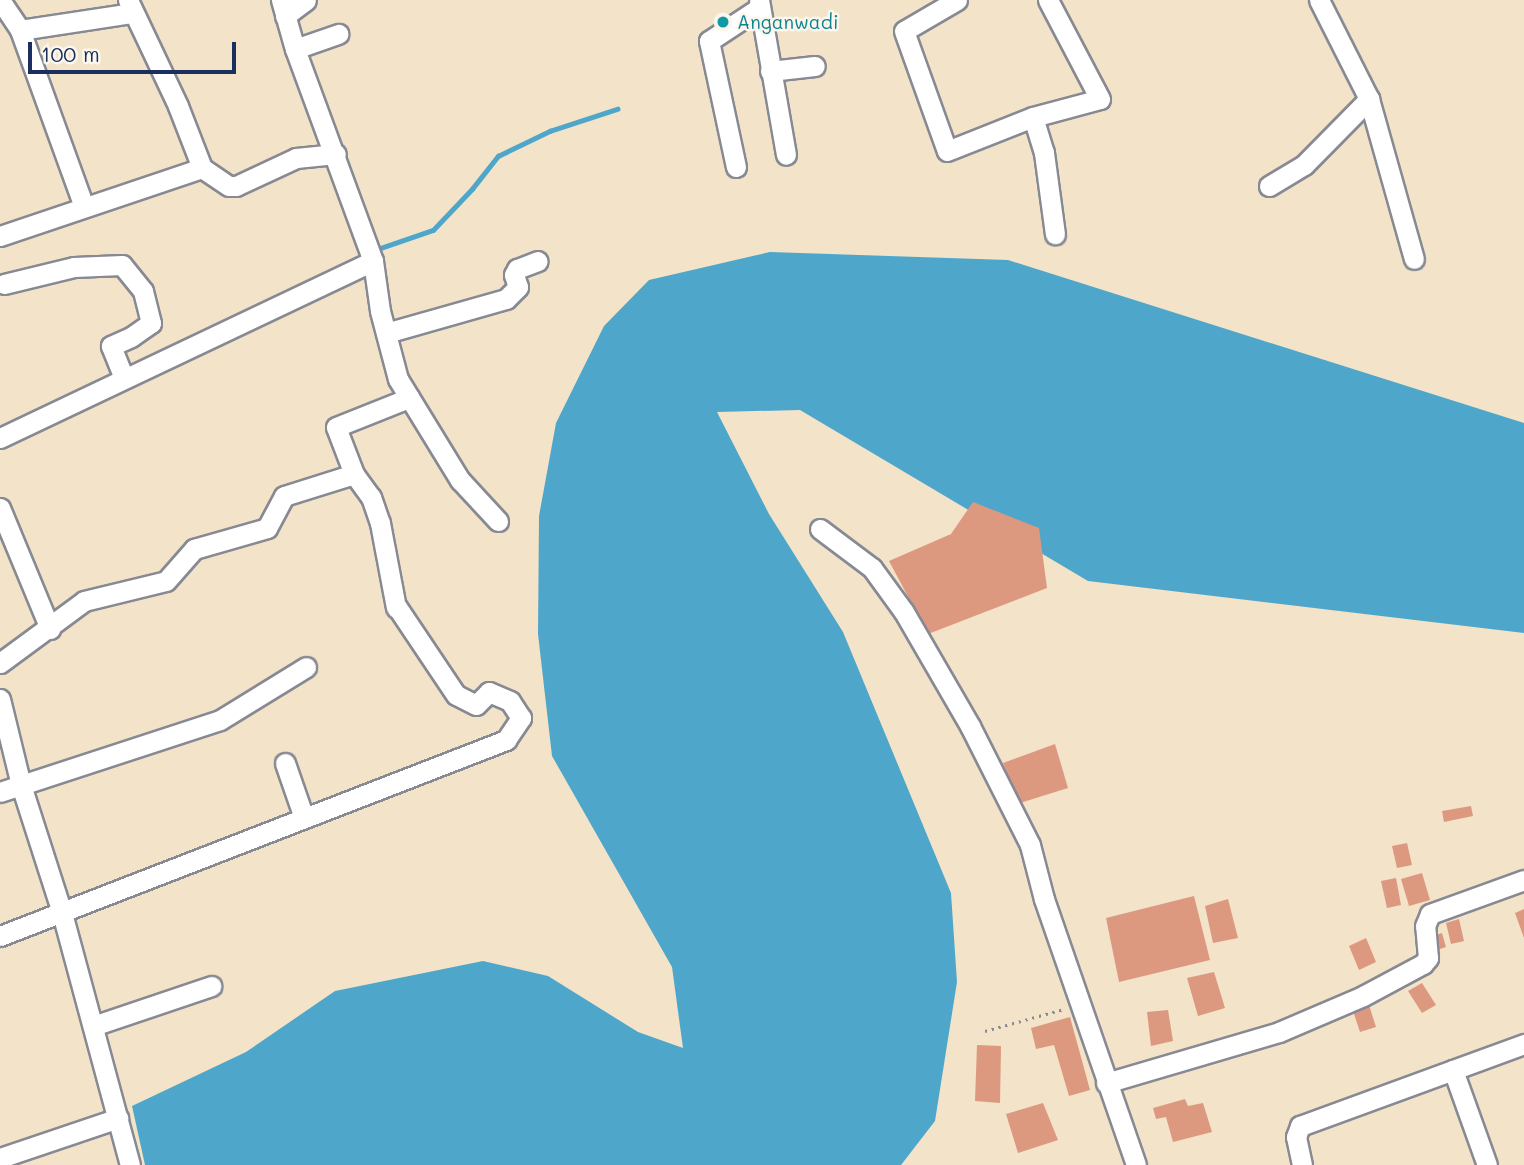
<!DOCTYPE html>
<style>
body{margin:0}
#map{position:relative;width:1524px;height:1165px;overflow:hidden;background:#f3e3c8;font-family:Mali,sans-serif}
div>[style]{position:absolute}
[style*='--x']{left:calc(var(--x)*1px);top:calc(var(--y)*1px);width:calc(var(--w)*1px);rotate:calc(var(--a)*1deg)}
.water>*{inset:0;background:#4ea7cb}
.stream>*{height:4.5px;margin:-2.25px;padding:0 2.25px;transform-origin:2.25px;border-radius:2.25px;background:#4ea7cb}
.building>*{inset:0;background:#dc9980}
.path>*{height:2.5px;margin-top:-1.25px;transform-origin:0;background:repeating-linear-gradient(90deg,#878993 0 2px,transparent 0 7px)}
.roads{filter:drop-shadow(2px 0 #878993) drop-shadow(-2px 0 #878993) drop-shadow(0 2px #878993) drop-shadow(0 -2px #878993)}
.minor>*{height:19px;margin:-9.5px;padding:0 9.5px;transform-origin:9.5px;border-radius:9.5px;background:#fff}
.dots>*{width:19px;height:19px;translate:-50% -50%;box-sizing:border-box;border:4px solid #fbf7ec;border-radius:50%}
span{translate:-50% -50%;white-space:nowrap;text-align:center;line-height:1.15;-webkit-text-stroke:5px #fbf7ec;paint-order:stroke}
.culture-label{font-size:19px;color:#0d838f}
.left{translate:0 -50%;text-align:left}
.scale{position:absolute;left:28px;top:42px;width:208px;height:32px;box-sizing:border-box;border:4px solid #1b2f5e;border-top:0;padding-left:9px;font-size:21px;line-height:24px;white-space:nowrap;color:#1b2f5e;-webkit-text-stroke:5px #fbf7ec;paint-order:stroke}
</style>
<div id="map">
<div class="water">
<i style="clip-path:polygon(770px 252px,1008px 260px,1524px 423px,1524px 633px,1088px 581px,800px 410px,717px 412px,769px 514px,843px 632px,951px 893px,957px 982px,935px 1121px,901px 1165px,145px 1165px,132px 1106px,246px 1052px,335px 991px,483px 961px,548px 976px,638px 1032px,683px 1048px,672px 967px,552px 756px,538px 634px,539px 516px,556px 423px,604px 326px,649px 280px)"></i>
</div>
<div class="stream">
<i style="--x:375;--y:250;--w:61;--a:-19"></i>
<i style="--x:433;--y:230;--w:57;--a:-46.4"></i>
<i style="--x:472;--y:189;--w:42;--a:-51.8"></i>
<i style="--x:498;--y:156;--w:58;--a:-25.7"></i>
<i style="--x:550;--y:131;--w:71;--a:-18.2"></i>
</div>
<div class="building">
<i style="clip-path:polygon(973px 502px,1039px 528px,1047px 588px,928px 634px,889px 561px,951px 534px)"></i>
<i style="clip-path:polygon(1055px 744px,1068px 788px,1020px 803px,1003px 763px)"></i>
<i style="clip-path:polygon(1471px 806px,1473px 816px,1444px 822px,1442px 811px)"></i>
<i style="clip-path:polygon(1407px 843px,1412px 865px,1397px 868px,1392px 846px)"></i>
<i style="clip-path:polygon(1422px 873px,1430px 900px,1409px 906px,1401px 879px)"></i>
<i style="clip-path:polygon(1396px 878px,1401px 905px,1387px 908px,1381px 881px)"></i>
<i style="clip-path:polygon(1194px 896px,1210px 960px,1119px 982px,1106px 918px)"></i>
<i style="clip-path:polygon(1228px 899px,1238px 938px,1213px 943px,1205px 906px)"></i>
<i style="clip-path:polygon(1524px 909px,1524px 938px,1515px 913px)"></i>
<i style="clip-path:polygon(1459px 919px,1464px 941px,1451px 944px,1446px 923px)"></i>
<i style="clip-path:polygon(1442px 933px,1446px 947px,1437px 950px,1432px 936px)"></i>
<i style="clip-path:polygon(1366px 938px,1376px 962px,1359px 970px,1349px 946px)"></i>
<i style="clip-path:polygon(1214px 972px,1225px 1008px,1198px 1016px,1187px 978px)"></i>
<i style="clip-path:polygon(1422px 983px,1436px 1005px,1422px 1013px,1408px 991px)"></i>
<i style="clip-path:polygon(1369px 1005px,1376px 1027px,1360px 1032px,1353px 1011px)"></i>
<i style="clip-path:polygon(1168px 1010px,1173px 1041px,1151px 1046px,1147px 1012px)"></i>
<i style="clip-path:polygon(1070px 1017px,1090px 1090px,1069px 1096px,1054px 1045px,1036px 1049px,1031px 1028px)"></i>
<i style="clip-path:polygon(977px 1045px,1001px 1046px,1000px 1103px,975px 1101px)"></i>
<i style="clip-path:polygon(1185px 1099px,1188px 1106px,1203px 1103px,1212px 1132px,1173px 1142px,1166px 1117px,1156px 1119px,1153px 1108px)"></i>
<i style="clip-path:polygon(1043px 1103px,1058px 1140px,1018px 1153px,1006px 1114px)"></i>
</div>
<div class="path">
<i style="--x:985;--y:1031;--w:82;--a:-15.6"></i>
</div>
<div class="roads">
<div class="minor">
<i style="--x:0;--y:0;--w:36;--a:56"></i>
<i style="--x:20;--y:30;--w:114;--a:-8.6"></i>
<i style="--x:128;--y:0;--w:117;--a:64.7"></i>
<i style="--x:178;--y:106;--w:66;--a:68.8"></i>
<i style="--x:202;--y:168;--w:32;--a:34"></i>
<i style="--x:229;--y:186;--w:7;--a:0"></i>
<i style="--x:236;--y:186;--w:66;--a:-25"></i>
<i style="--x:296;--y:158;--w:40;--a:-5.7"></i>
<i style="--x:281;--y:0;--w:51;--a:74.1"></i>
<i style="--x:295;--y:49;--w:226;--a:69.8"></i>
<i style="--x:373;--y:261;--w:50;--a:82"></i>
<i style="--x:380;--y:311;--w:70;--a:75.2"></i>
<i style="--x:398;--y:379;--w:119;--a:58.5"></i>
<i style="--x:460;--y:480;--w:56;--a:47.2"></i>
<i style="--x:759;--y:0;--w:157;--a:80.1"></i>
<i style="--x:957;--y:0;--w:61;--a:149.7"></i>
<i style="--x:904;--y:31;--w:127;--a:70.3"></i>
<i style="--x:947;--y:151;--w:92;--a:-21.6"></i>
<i style="--x:1033;--y:117;--w:69;--a:-15"></i>
<i style="--x:1100;--y:99;--w:112;--a:-117.7"></i>
<i style="--x:1319;--y:0;--w:111;--a:63.2"></i>
<i style="--x:1369;--y:99;--w:166;--a:74.3"></i>
<i style="--x:285;--y:16;--w:26;--a:-37"></i>
<i style="--x:20;--y:30;--w:188;--a:70.1"></i>
<i style="--x:295;--y:49;--w:46;--a:-19.2"></i>
<i style="--x:770;--y:71;--w:45;--a:-6.3"></i>
<i style="--x:1033;--y:117;--w:38;--a:73"></i>
<i style="--x:1044;--y:153;--w:82;--a:82.3"></i>
<i style="--x:736;--y:167;--w:129;--a:-102.1"></i>
<i style="--x:709;--y:41;--w:60;--a:-33.4"></i>
<i style="--x:1269;--y:186;--w:41;--a:-31"></i>
<i style="--x:1304;--y:165;--w:93;--a:-45.4"></i>
<i style="--x:0;--y:236;--w:213;--a:-18.6"></i>
<i style="--x:4;--y:284;--w:72;--a:-13.7"></i>
<i style="--x:74;--y:267;--w:48;--a:-2.4"></i>
<i style="--x:122;--y:265;--w:33;--a:51"></i>
<i style="--x:143;--y:291;--w:33;--a:76"></i>
<i style="--x:151;--y:323;--w:24;--a:145"></i>
<i style="--x:131;--y:337;--w:22;--a:156"></i>
<i style="--x:111;--y:346;--w:35;--a:68"></i>
<i style="--x:386;--y:333;--w:125;--a:-15.8"></i>
<i style="--x:506;--y:299;--w:17;--a:-45"></i>
<i style="--x:518;--y:287;--w:13;--a:-108"></i>
<i style="--x:514;--y:275;--w:7;--a:-63"></i>
<i style="--x:517;--y:269;--w:22;--a:-21"></i>
<i style="--x:0;--y:438;--w:413;--a:-25.4"></i>
<i style="--x:354;--y:474;--w:29;--a:54"></i>
<i style="--x:371;--y:497;--w:28;--a:71"></i>
<i style="--x:380;--y:523;--w:86;--a:79.3"></i>
<i style="--x:0;--y:508;--w:131;--a:67.5"></i>
<i style="--x:820;--y:529;--w:65;--a:36.9"></i>
<i style="--x:872;--y:568;--w:54;--a:54"></i>
<i style="--x:904;--y:612;--w:132;--a:59.9"></i>
<i style="--x:970;--y:726;--w:133;--a:63.2"></i>
<i style="--x:1030;--y:845;--w:56;--a:75.5"></i>
<i style="--x:1044;--y:899;--w:281;--a:70.9"></i>
<i style="--x:0;--y:663;--w:104;--a:-36.4"></i>
<i style="--x:84;--y:601;--w:84;--a:-13.7"></i>
<i style="--x:166;--y:581;--w:43;--a:-48.8"></i>
<i style="--x:194;--y:549;--w:76;--a:-16"></i>
<i style="--x:267;--y:528;--w:36;--a:-62"></i>
<i style="--x:284;--y:496;--w:73;--a:-17.4"></i>
<i style="--x:354;--y:474;--w:50;--a:-111"></i>
<i style="--x:336;--y:427;--w:79;--a:-21.7"></i>
<i style="--x:0;--y:699;--w:89;--a:76.3"></i>
<i style="--x:21;--y:785;--w:134;--a:72.2"></i>
<i style="--x:62;--y:913;--w:261;--a:74.9"></i>
<i style="--x:285;--y:763;--w:58;--a:70.9"></i>
<i style="--x:0;--y:792;--w:231;--a:-18.1"></i>
<i style="--x:220;--y:720;--w:101;--a:-31.6"></i>
<i style="--x:0;--y:936;--w:543;--a:-21.17"></i>
<i style="--x:506;--y:740;--w:27;--a:-56"></i>
<i style="--x:521;--y:718;--w:20;--a:-123"></i>
<i style="--x:510;--y:701;--w:23;--a:-157"></i>
<i style="--x:489;--y:692;--w:18;--a:135"></i>
<i style="--x:476;--y:705;--w:22;--a:-153"></i>
<i style="--x:456;--y:695;--w:106;--a:-123.8"></i>
<i style="--x:93;--y:1026;--w:125;--a:-18.7"></i>
<i style="--x:1106;--y:1083;--w:180;--a:-16.4"></i>
<i style="--x:1279;--y:1032;--w:91;--a:-23.2"></i>
<i style="--x:1363;--y:996;--w:68;--a:-28.1"></i>
<i style="--x:1423;--y:964;--w:8;--a:-50"></i>
<i style="--x:1428;--y:958;--w:32;--a:-95"></i>
<i style="--x:1425;--y:926;--w:13;--a:-67"></i>
<i style="--x:1430;--y:914;--w:100;--a:-19.9"></i>
<i style="--x:0;--y:1158;--w:125;--a:-18.7"></i>
<i style="--x:1302;--y:1165;--w:29;--a:-102"></i>
<i style="--x:1296;--y:1137;--w:12;--a:-70"></i>
<i style="--x:1300;--y:1126;--w:163;--a:-20.1"></i>
<i style="--x:1487;--y:1165;--w:101;--a:-109.7"></i>
<i style="--x:1453;--y:1070;--w:76;--a:-20.1"></i>
</div>
</div>
<div class="dots">
<i style="left:723px;top:22px;background:#0f9aa8"></i>
</div>
<div class="culture-label">
<span class="left" style="left:737px;top:22px">Anganwadi</span>
</div>
<div class="scale">100 m</div>
</div>
